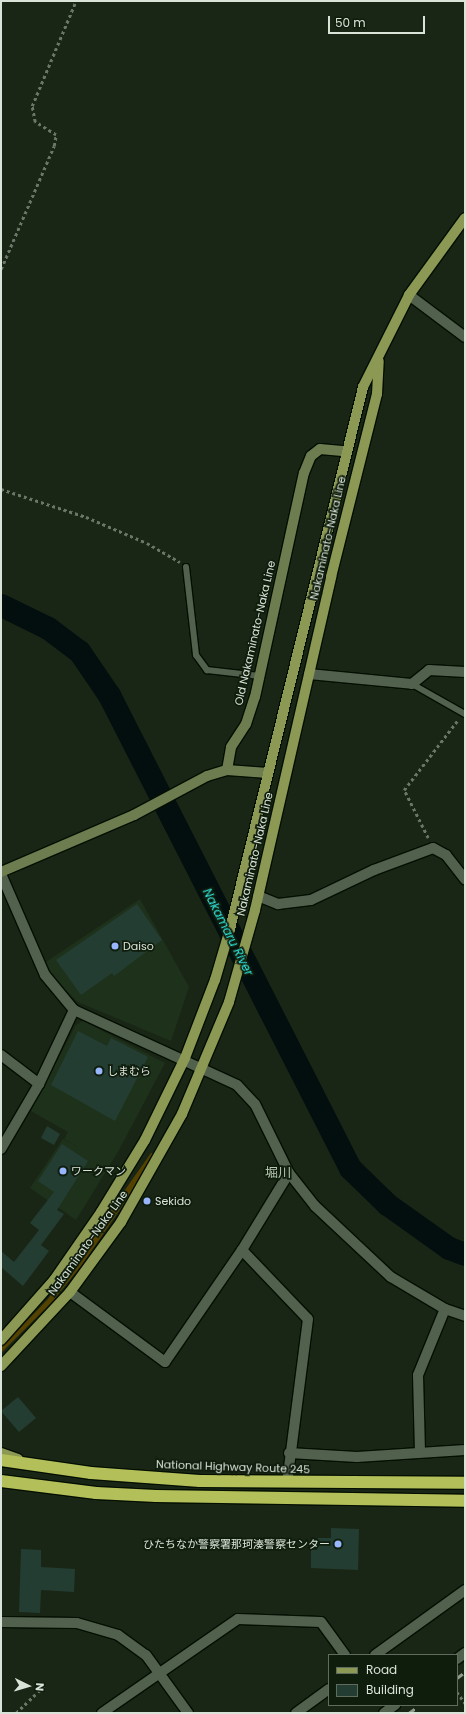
<!DOCTYPE html>
<meta charset="utf-8">
<style>
body{margin:0}
#map{position:relative;width:466px;height:1714px;overflow:hidden;background:#192616;font-family:Poppins,"Noto Sans JP",sans-serif}
div>[style]{position:absolute}
[style*='--x']{left:calc(var(--x)*1px);top:calc(var(--y)*1px);width:calc(var(--w)*1px);rotate:calc(var(--a)*1deg)}
.built>*{inset:0;background:#1e311b}
.green>*{inset:0;background:#564200}
.river>*{height:23px;margin:-11.5px;padding:0 11.5px;transform-origin:11.5px;border-radius:11.5px;background:#020f0e}
.building>*{inset:0;background:#243d32}
.path>*{height:2.5px;margin-top:-1.25px;transform-origin:0;background:repeating-linear-gradient(90deg,#6b7668 0 3px,transparent 0 6px)}
.roads{filter:drop-shadow(1px 0 #040f02) drop-shadow(-1px 0 #040f02) drop-shadow(0 1px #040f02) drop-shadow(0 -1px #040f02)}
.lane>*{height:6px;margin:-3px;padding:0 3px;transform-origin:3px;border-radius:3px;background:#51614d}
.street>*{height:10px;margin:-5px;padding:0 5px;transform-origin:5px;border-radius:5px;background:#51614d}
.secondary>*{height:10px;margin:-5px;padding:0 5px;transform-origin:5px;border-radius:5px;background:#6e7d50}
.primary>*{height:10px;margin:-5px;padding:0 5px;transform-origin:5px;border-radius:5px;background:#8c9954}
.highway>*{height:12px;margin:-6px;padding:0 6px;transform-origin:6px;border-radius:6px;background:#b3bf58}
.rail>*{height:3px;margin-top:-1.5px;transform-origin:0;background:repeating-linear-gradient(90deg,#8f9a8d 0 7px,transparent 0 14px)}
.dots>*{width:11px;height:11px;translate:-50% -50%;box-sizing:border-box;border:2px solid #0f1d0d;border-radius:50%}
span{translate:-50% -50%;white-space:nowrap;text-align:center;line-height:1.15;-webkit-text-stroke:3.5px #0f1d0d;paint-order:stroke}
.street-label{font-size:11px;color:#dae3d8}
.poi-label{font-size:11px;color:#dae3d8}
.left{translate:0 -50%;text-align:left}
.right{translate:-100% -50%;text-align:right}
.water-label{font-size:12px;color:#30ede5;font-style:italic}
.quarter-label{font-size:13px;color:#b4c6b0}
.frame{position:absolute;inset:0;border:2px solid #dae3d8;pointer-events:none}
.legend{position:absolute;left:328px;top:1654px;width:130px;height:52px;box-sizing:border-box;background:#0f1d0d;border:1px solid #606c5e;margin:0;padding:5px 7px;list-style:none;font-size:12px;color:#dae3d8}
.legend li{display:flex;align-items:center;gap:8px;height:20px}
.legend b{width:20px;border:1px solid #606c5e}
.north{position:absolute;left:8px;top:1666px;width:40px;height:40px;-webkit-text-stroke:3px #0f1d0d;paint-order:stroke;rotate:95deg;font-size:11px;font-weight:700;line-height:16px;text-align:center;color:#dae3d8}
.north::after{content:'';display:block;margin:auto;width:14px;height:18px;background:#dae3d8;clip-path:polygon(50% 0,100% 100%,50% 72%,0 100%)}
.scale{position:absolute;left:328px;top:16px;width:97px;height:18px;box-sizing:border-box;border:2px solid #dae3d8;border-top:0;padding-left:5px;font-size:12px;line-height:14px;white-space:nowrap;color:#dae3d8;-webkit-text-stroke:3px #0f1d0d;paint-order:stroke}
</style>
<div id="map">
<div class="built">
<i style="clip-path:polygon(140px 899px,189px 987px,171px 1041px,78px 1002px,51px 976px,46px 962px)"></i>
<i style="clip-path:polygon(83px 1021px,165px 1063px,119px 1150px,76px 1220px,30px 1188px,63px 1139px,80px 1148px,64px 1139px,68px 1132px,31px 1111px,76px 1025px)"></i>
</div>
<div class="green">
<i style="clip-path:polygon(151px 1153px,154px 1153px,128px 1198px,81px 1266px,52px 1302px,1px 1353px,1px 1348px,48px 1299px)"></i>
</div>
<div class="river">
<i style="--x:1;--y:605;--w:52;--a:26.1"></i>
<i style="--x:48;--y:628;--w:39;--a:37"></i>
<i style="--x:79;--y:651;--w:53;--a:55.7"></i>
<i style="--x:109;--y:695;--w:531;--a:63"></i>
<i style="--x:350;--y:1168;--w:52;--a:44.2"></i>
<i style="--x:387;--y:1204;--w:76;--a:35.4"></i>
<i style="--x:449;--y:1248;--w:17;--a:21"></i>
</div>
<div class="building">
<i style="clip-path:polygon(137px 904px,162px 940px,114px 976px,112px 973px,81px 995px,56px 960px)"></i>
<i style="clip-path:polygon(78px 1031px,107px 1046px,111px 1038px,148px 1057px,115px 1121px,51px 1085px)"></i>
<i style="clip-path:polygon(47px 1126px,60px 1134px,54px 1145px,41px 1138px)"></i>
<i style="clip-path:polygon(62px 1144px,88px 1161px,57px 1210px,64px 1214px,41px 1245px,49px 1251px,23px 1286px,1px 1267px,1px 1251px,14px 1262px,39px 1230px,30px 1223px,54px 1192px,38px 1181px)"></i>
<i style="clip-path:polygon(18px 1397px,36px 1418px,19px 1432px,1px 1411px)"></i>
<i style="clip-path:polygon(331px 1528px,359px 1529px,358px 1570px,311px 1568px,311px 1550px,317px 1550px,318px 1538px,331px 1538px)"></i>
<i style="clip-path:polygon(21px 1549px,41px 1550px,41px 1567px,75px 1569px,74px 1592px,41px 1590px,40px 1613px,19px 1612px)"></i>
</div>
<div class="path">
<i style="--x:1;--y:269;--w:134;--a:-66.7"></i>
<i style="--x:54;--y:146;--w:11;--a:-80"></i>
<i style="--x:56;--y:135;--w:25;--a:-148"></i>
<i style="--x:35;--y:122;--w:16;--a:-101"></i>
<i style="--x:32;--y:106;--w:114;--a:-67.3"></i>
<i style="--x:1;--y:489;--w:89;--a:18.2"></i>
<i style="--x:86;--y:517;--w:66;--a:23.1"></i>
<i style="--x:147;--y:543;--w:38;--a:30"></i>
<i style="--x:428;--y:838;--w:54;--a:-116.6"></i>
<i style="--x:404;--y:790;--w:88;--a:-52.4"></i>
<i style="--x:457;--y:1692;--w:14;--a:54"></i>
<i style="--x:16;--y:1713;--w:40;--a:-44"></i>
</div>
<div class="roads">
<div class="lane">
<i style="--x:186;--y:567;--w:89;--a:83.5"></i>
<i style="--x:196;--y:655;--w:19;--a:54"></i>
<i style="--x:207;--y:670;--w:53;--a:6.5"></i>
<i style="--x:412;--y:684;--w:61;--a:29.5"></i>
</div>
<div class="street">
<i style="--x:409;--y:295;--w:70;--a:36.9"></i>
<i style="--x:309;--y:674;--w:103;--a:5.5"></i>
<i style="--x:412;--y:684;--w:22;--a:-39"></i>
<i style="--x:429;--y:670;--w:36;--a:3"></i>
<i style="--x:1;--y:874;--w:110;--a:66.5"></i>
<i style="--x:45;--y:975;--w:45;--a:50.4"></i>
<i style="--x:74;--y:1010;--w:179;--a:24.7"></i>
<i style="--x:237;--y:1085;--w:26;--a:47"></i>
<i style="--x:255;--y:1104;--w:77;--a:63.8"></i>
<i style="--x:289;--y:1173;--w:42;--a:51.8"></i>
<i style="--x:315;--y:1206;--w:104;--a:43.1"></i>
<i style="--x:391;--y:1277;--w:63;--a:30.7"></i>
<i style="--x:445;--y:1309;--w:21;--a:19"></i>
<i style="--x:258;--y:896;--w:22;--a:22"></i>
<i style="--x:278;--y:904;--w:33;--a:-7"></i>
<i style="--x:311;--y:900;--w:70;--a:-25.5"></i>
<i style="--x:374;--y:870;--w:63;--a:-20.4"></i>
<i style="--x:433;--y:848;--w:15;--a:28"></i>
<i style="--x:446;--y:855;--w:31;--a:52"></i>
<i style="--x:1;--y:1055;--w:48;--a:37.3"></i>
<i style="--x:1;--y:1149;--w:75;--a:-59.7"></i>
<i style="--x:39;--y:1084;--w:82;--a:-64.7"></i>
<i style="--x:242;--y:1250;--w:95;--a:46.3"></i>
<i style="--x:308;--y:1319;--w:164;--a:97.3"></i>
<i style="--x:70;--y:1292;--w:118;--a:36.4"></i>
<i style="--x:165;--y:1362;--w:136;--a:-55.5"></i>
<i style="--x:242;--y:1250;--w:90;--a:-58.6"></i>
<i style="--x:420;--y:1452;--w:77;--a:-91.5"></i>
<i style="--x:418;--y:1375;--w:71;--a:-67.8"></i>
<i style="--x:289;--y:1453;--w:68;--a:3.4"></i>
<i style="--x:357;--y:1457;--w:108;--a:-3.7"></i>
<i style="--x:1;--y:1622;--w:76;--a:0.8"></i>
<i style="--x:77;--y:1623;--w:43;--a:16.3"></i>
<i style="--x:118;--y:1635;--w:34;--a:36"></i>
<i style="--x:146;--y:1655;--w:72;--a:54.1"></i>
<i style="--x:375;--y:1655;--w:111;--a:-35.8"></i>
<i style="--x:457;--y:1659;--w:10;--a:-37"></i>
<i style="--x:102;--y:1713;--w:165;--a:-34.7"></i>
<i style="--x:238;--y:1619;--w:83;--a:2.1"></i>
<i style="--x:321;--y:1622;--w:41;--a:54"></i>
<i style="--x:296;--y:1713;--w:41;--a:-36"></i>
<i style="--x:384;--y:1713;--w:14;--a:-36"></i>
</div>
<div class="secondary">
<i style="--x:227;--y:770;--w:23;--a:-80"></i>
<i style="--x:231;--y:747;--w:27;--a:-57"></i>
<i style="--x:246;--y:724;--w:28;--a:-72"></i>
<i style="--x:255;--y:697;--w:229;--a:-77.7"></i>
<i style="--x:304;--y:473;--w:18;--a:-68"></i>
<i style="--x:311;--y:456;--w:11;--a:-38"></i>
<i style="--x:320;--y:449;--w:25;--a:5"></i>
<i style="--x:1;--y:872;--w:145;--a:-23.2"></i>
<i style="--x:134;--y:815;--w:83;--a:-28.1"></i>
<i style="--x:207;--y:776;--w:21;--a:-17"></i>
<i style="--x:227;--y:770;--w:41;--a:4.2"></i>
</div>
<div class="primary">
<i style="--x:1;--y:1340;--w:80;--a:-48.5"></i>
<i style="--x:54;--y:1280;--w:83;--a:-55.3"></i>
<i style="--x:101;--y:1212;--w:84;--a:-58.6"></i>
<i style="--x:145;--y:1140;--w:91;--a:-64"></i>
<i style="--x:185;--y:1058;--w:84;--a:-69"></i>
<i style="--x:215;--y:980;--w:53;--a:-73.6"></i>
<i style="--x:230;--y:929;--w:558;--a:-76.21"></i>
<i style="--x:363;--y:387;--w:103;--a:-63.4"></i>
<i style="--x:409;--y:295;--w:95;--a:-54"></i>
<i style="--x:1;--y:1366;--w:101;--a:-47"></i>
<i style="--x:70;--y:1292;--w:87;--a:-53.9"></i>
<i style="--x:121;--y:1222;--w:124;--a:-60.5"></i>
<i style="--x:182;--y:1114;--w:121;--a:-67.2"></i>
<i style="--x:229;--y:1002;--w:96;--a:-74.2"></i>
<i style="--x:255;--y:910;--w:342;--a:-77.1"></i>
<i style="--x:331;--y:577;--w:189;--a:-75.9"></i>
<i style="--x:377;--y:394;--w:33;--a:-87"></i>
<i style="--x:1;--y:1453;--w:18;--a:19"></i>
</div>
<div class="highway">
<i style="--x:1;--y:1460;--w:91;--a:8.2"></i>
<i style="--x:91;--y:1473;--w:109;--a:4.2"></i>
<i style="--x:200;--y:1481;--w:265;--a:0.4"></i>
<i style="--x:1;--y:1481;--w:96;--a:7.2"></i>
<i style="--x:96;--y:1493;--w:60;--a:2.9"></i>
<i style="--x:156;--y:1496;--w:309;--a:0.9"></i>
</div>
</div>
<div class="rail">
<i style="--x:457;--y:1678;--w:10;--a:-37"></i>
<i style="--x:409;--y:1713;--w:14;--a:-36"></i>
</div>
<div class="dots">
<i style="left:115px;top:946px;background:#97b6fd"></i>
<i style="left:99px;top:1071px;background:#97b6fd"></i>
<i style="left:63px;top:1171px;background:#97b6fd"></i>
<i style="left:147px;top:1201px;background:#97b6fd"></i>
<i style="left:338px;top:1544px;background:#97b6fd"></i>
</div>
<div class="street-label">
<span style="left:328px;top:538px;rotate:-77deg">Nakaminato-Naka Line</span>
<span style="left:255px;top:633px;rotate:-77deg">Old Nakaminato-Naka Line</span>
<span style="left:255px;top:854px;rotate:-77deg">Nakaminato-Naka Line</span>
<span style="left:88px;top:1243px;rotate:-54deg">Nakaminato-Naka Line</span>
<span style="left:233px;top:1467px;rotate:2deg">National Highway Route 245</span>
</div>
<div class="poi-label">
<span class="left" style="left:123px;top:946px">Daiso</span>
<span class="left" style="left:107px;top:1071px">しまむら</span>
<span class="left" style="left:71px;top:1171px">ワークマン</span>
<span class="left" style="left:155px;top:1201px">Sekido</span>
<span class="right" style="left:330px;top:1544px">ひたちなか警察署那珂湊警察センター</span>
</div>
<div class="water-label">
<span style="left:228px;top:932px;rotate:63deg">Nakamaru River</span>
</div>
<div class="quarter-label">
<span style="left:278px;top:1173px">堀川</span>
</div>
<div class="frame"></div>
<ul class="legend">
<li><b style="height:5px;background:#8c9954"></b>Road</li>
<li><b style="height:11px;background:#243d32"></b>Building</li>
</ul>
<div class="north">N</div>
<div class="scale">50 m</div>
</div>
